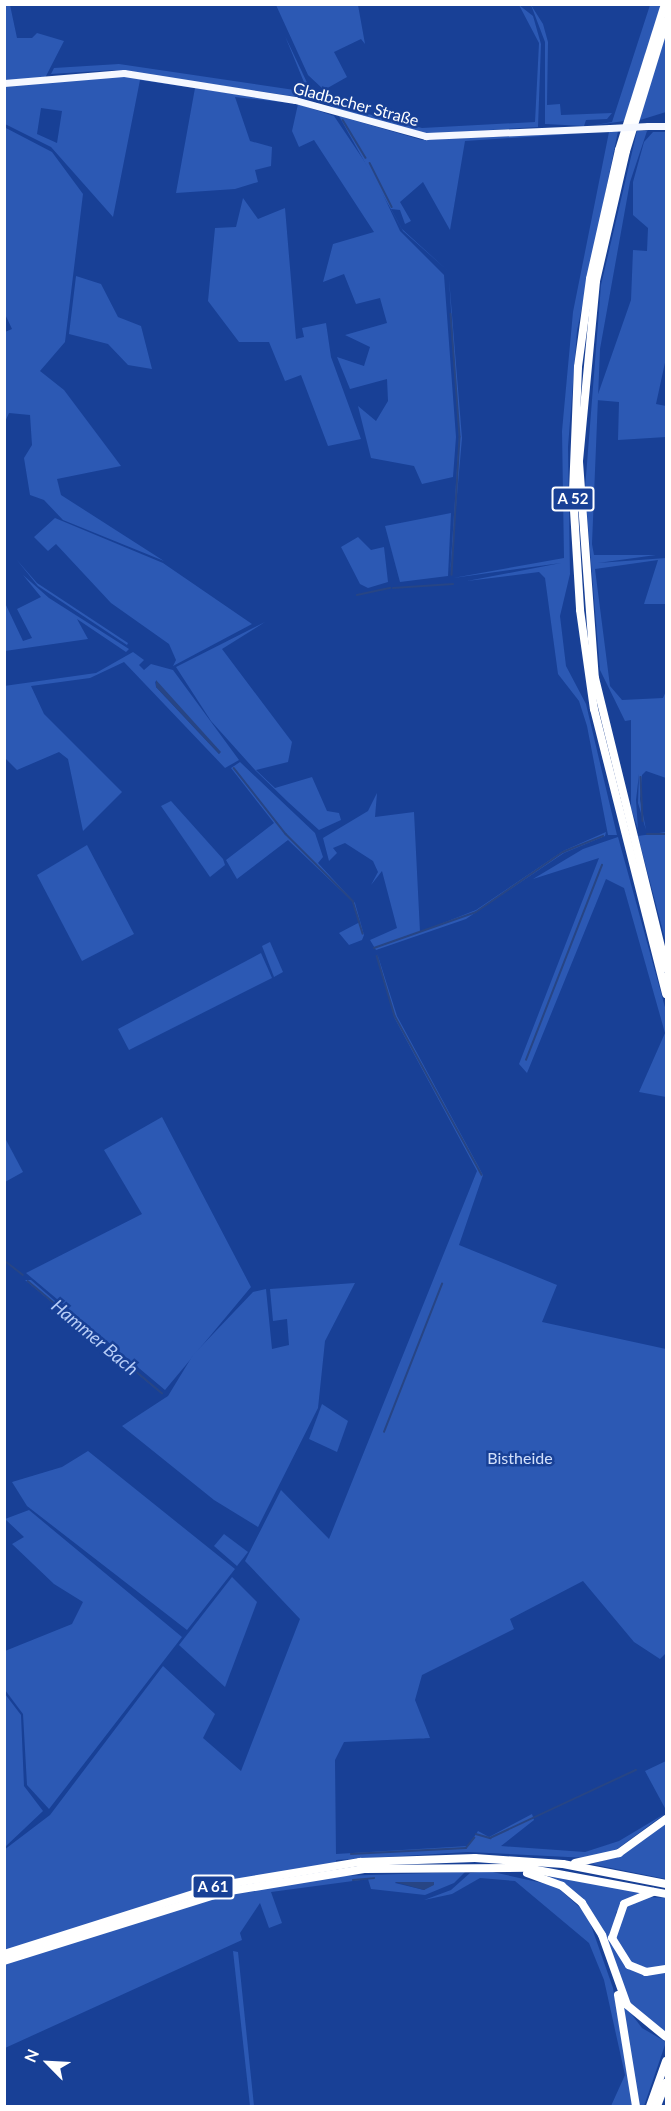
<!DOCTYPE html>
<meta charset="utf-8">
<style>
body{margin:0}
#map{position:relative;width:671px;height:2111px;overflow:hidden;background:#184096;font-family:Lato,sans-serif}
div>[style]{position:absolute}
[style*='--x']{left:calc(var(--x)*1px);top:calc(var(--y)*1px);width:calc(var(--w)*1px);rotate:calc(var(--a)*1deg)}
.green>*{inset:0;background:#2c59b4}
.water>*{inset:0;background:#274585}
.stream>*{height:1.5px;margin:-0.75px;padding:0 0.75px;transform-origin:0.75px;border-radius:0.75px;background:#274585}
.major>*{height:7px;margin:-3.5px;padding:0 3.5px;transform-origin:3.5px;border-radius:3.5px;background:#f4f7ff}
.highway>*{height:8px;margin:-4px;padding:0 4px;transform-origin:4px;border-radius:4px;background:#fff}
.major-bridge>*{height:7px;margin:-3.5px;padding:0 3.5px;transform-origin:3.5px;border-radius:3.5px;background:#f4f7ff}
span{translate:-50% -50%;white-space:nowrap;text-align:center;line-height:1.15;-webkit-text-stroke:5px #184096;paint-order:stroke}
.shield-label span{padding:2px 4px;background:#184096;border:2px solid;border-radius:4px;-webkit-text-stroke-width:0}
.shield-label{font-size:15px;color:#fff;font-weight:700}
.street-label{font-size:16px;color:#fff}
.park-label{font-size:16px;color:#d2e0fb}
.water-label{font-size:18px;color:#b7cdf7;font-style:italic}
.frame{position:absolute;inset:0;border:6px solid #fff;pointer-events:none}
.north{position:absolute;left:18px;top:2033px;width:60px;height:60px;-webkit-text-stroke:4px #184096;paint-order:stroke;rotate:294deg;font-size:16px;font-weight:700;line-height:24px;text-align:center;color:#fff}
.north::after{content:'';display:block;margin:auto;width:21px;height:27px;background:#fff;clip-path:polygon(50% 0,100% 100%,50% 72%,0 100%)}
</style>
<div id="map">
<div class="green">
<i style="clip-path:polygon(5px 5px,10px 5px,17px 38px,32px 38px,37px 33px,64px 41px,45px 78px,5px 81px)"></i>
<i style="clip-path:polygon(276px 5px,358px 5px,365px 44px,361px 39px,334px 52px,347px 77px,324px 90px,308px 75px)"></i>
<i style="clip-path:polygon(519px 5px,533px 16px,541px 44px,538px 127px,421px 134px,334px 108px,317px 95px,315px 89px,345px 108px,422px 128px,535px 122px,539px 43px)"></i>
<i style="clip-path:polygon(531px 5px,543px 24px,548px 42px,547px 105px,560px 104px,561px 115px,612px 113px,607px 119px,586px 120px,584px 126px,545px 124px,545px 42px)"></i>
<i style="clip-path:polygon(650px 5px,663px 5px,624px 121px,590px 126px,612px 122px)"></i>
<i style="clip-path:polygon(666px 30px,666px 112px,637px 121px)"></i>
<i style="clip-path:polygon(285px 36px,311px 91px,312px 99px,114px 70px,51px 74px,54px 68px,119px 64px,308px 92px)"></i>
<i style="clip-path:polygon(evenodd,115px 75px,291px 103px,235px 97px,250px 141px,272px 147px,271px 166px,255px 170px,258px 182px,235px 189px,176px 193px,195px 88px,140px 80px,113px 217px,51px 147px,5px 124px,4px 86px,115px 75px,41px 108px,62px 111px,57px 143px,37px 134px,41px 108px)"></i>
<i style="clip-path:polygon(298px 104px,334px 116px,375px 177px,400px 231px,444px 275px,456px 437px,453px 477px,422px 484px,414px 466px,371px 458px,358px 406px,376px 421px,388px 401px,387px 379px,350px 389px,337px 357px,364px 366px,370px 347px,345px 335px,387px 323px,380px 298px,356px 304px,344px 274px,323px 282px,333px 244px,374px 232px,314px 140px,299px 147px,292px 131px)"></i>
<i style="clip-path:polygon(339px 116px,422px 140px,586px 133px,465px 141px,450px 230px,423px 182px,400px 202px,411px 221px,405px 224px,400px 210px,391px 209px,402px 229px,447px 270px,403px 231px)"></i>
<i style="clip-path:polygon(4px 127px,52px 152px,83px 194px,65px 342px,40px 371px,64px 390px,121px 466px,57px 479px,61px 495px,164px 561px,63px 520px,44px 500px,30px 495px,24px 458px,32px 445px,30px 415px,9px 413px,5px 422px,5px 332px,12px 329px,4px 312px)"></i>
<i style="clip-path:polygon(618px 131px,577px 331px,568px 447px,570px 574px,560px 616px,566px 666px,586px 704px,617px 835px,608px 835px,587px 726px,579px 701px,558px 674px,545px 578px,539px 572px,467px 581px,561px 563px,453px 578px,564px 558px,562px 431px,573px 312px,609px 132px)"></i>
<i style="clip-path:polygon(637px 131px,647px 131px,630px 182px,600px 349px,592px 544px,594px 555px,656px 555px,598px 563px,666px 558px,666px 604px,644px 604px,658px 560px,595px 569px,610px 686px,622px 700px,663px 698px,666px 691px,666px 778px,646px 771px,642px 775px,640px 799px,646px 830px,638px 803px,639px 774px,636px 800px,638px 829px,631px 808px,631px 720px,625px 721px,600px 670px,585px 489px,601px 285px)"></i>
<i style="clip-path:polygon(653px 132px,666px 132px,666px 358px,656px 404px,666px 406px,666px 437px,618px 440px,619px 402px,596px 400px,631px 300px,633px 250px,647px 251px,648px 228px,633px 215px,633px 182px,644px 142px)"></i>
<i style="clip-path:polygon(243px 198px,258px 219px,285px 208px,296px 339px,304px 337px,302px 328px,326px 323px,331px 357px,361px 439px,328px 446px,301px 375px,285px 381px,269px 342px,239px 342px,208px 301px,215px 228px,236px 227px)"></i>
<i style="clip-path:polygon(76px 276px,101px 284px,118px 317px,141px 326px,152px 369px,128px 365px,108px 344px,69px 334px)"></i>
<i style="clip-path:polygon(449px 278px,462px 438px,450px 576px,459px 437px)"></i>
<i style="clip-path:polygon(451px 513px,448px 576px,400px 582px,385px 526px)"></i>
<i style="clip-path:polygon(55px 518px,163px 563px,252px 624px,173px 666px,176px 660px,169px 644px,111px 603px,56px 544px,48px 551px,34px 537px)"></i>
<i style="clip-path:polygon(358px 537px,371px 550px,384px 547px,388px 582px,368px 588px,360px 584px,341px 547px)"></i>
<i style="clip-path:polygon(16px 559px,37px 583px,128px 643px,127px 645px,38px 586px)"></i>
<i style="clip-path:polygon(23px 575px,49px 598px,129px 649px,126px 652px,77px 619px,88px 639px,5px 651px,5px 603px,23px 641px,32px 638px,17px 609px,41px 597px)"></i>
<i style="clip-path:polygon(265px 622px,222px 649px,292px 742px,288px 762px,256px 770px,275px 788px,312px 777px,327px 811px,339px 813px,341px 820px,319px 830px,288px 802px,255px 770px,211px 721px,176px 667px)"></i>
<i style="clip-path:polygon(evenodd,133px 652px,144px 660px,139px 665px,144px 670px,151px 664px,173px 670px,239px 760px,225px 768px,124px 662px,90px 678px,31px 686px,44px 714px,122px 792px,83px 831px,68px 759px,59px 752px,17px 770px,5px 758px,4px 686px,96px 673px,133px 652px,155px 681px,220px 752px,219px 754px,156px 687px,155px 681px)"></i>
<i style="clip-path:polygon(240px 762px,315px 833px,323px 857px,318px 863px,355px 903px,364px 935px,362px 940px,349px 945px,339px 933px,360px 922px,353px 902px,288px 840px,237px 879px,226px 860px,274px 823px,231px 768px)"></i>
<i style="clip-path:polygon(377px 793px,375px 817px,414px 812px,420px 932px,476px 910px,563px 851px,606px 832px,605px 836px,564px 853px,466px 919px,376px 950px,370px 940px,397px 928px,382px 871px,371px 885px,378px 872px,373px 861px,345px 843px,333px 848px,337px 853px,329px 861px,323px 838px,368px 811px)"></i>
<i style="clip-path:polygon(171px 801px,223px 859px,225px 865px,210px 877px,161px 806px)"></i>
<i style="clip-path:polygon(666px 832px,666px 943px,638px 836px)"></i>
<i style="clip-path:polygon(618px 837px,666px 1011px,666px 1097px,639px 1092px,665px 1033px,624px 888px,606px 879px,527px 1073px,519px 1064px,599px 858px,533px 879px,583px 849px)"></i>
<i style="clip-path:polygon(87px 845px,134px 934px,82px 961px,37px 875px)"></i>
<i style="clip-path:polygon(270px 942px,283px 972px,274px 977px,262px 946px)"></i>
<i style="clip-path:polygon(261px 953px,272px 978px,129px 1050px,118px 1029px)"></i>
<i style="clip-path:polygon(evenodd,377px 953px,397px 1016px,483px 1175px,459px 1245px,557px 1285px,542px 1322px,666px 1349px,666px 1653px,660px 1659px,634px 1642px,583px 1581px,510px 1619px,514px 1629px,422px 1675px,415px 1700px,430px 1738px,344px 1742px,335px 1760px,336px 1854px,468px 1846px,478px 1831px,489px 1837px,532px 1814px,534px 1820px,501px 1846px,585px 1852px,619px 1841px,666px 1813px,613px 1852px,588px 1858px,468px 1852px,336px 1860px,337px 1876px,465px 1872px,454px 1883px,425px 1895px,371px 1889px,368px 1879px,271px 1892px,282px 1923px,269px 1928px,260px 1903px,240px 1933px,242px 1940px,5px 2048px,4px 1850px,50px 1815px,163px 1666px,215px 1714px,203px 1738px,241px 1771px,300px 1619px,245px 1561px,281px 1490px,329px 1539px,477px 1171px,394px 1017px,377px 953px,433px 1882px,424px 1890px,395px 1883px,396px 1882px,433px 1882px)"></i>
<i style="clip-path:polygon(162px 1117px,251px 1287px,165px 1390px,26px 1273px,142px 1214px,104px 1150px)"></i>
<i style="clip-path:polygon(5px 1138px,23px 1172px,5px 1182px,4px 1182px)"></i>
<i style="clip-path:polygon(25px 1280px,31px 1280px,164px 1396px,65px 1313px)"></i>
<i style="clip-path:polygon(355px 1283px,325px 1341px,318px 1408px,258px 1527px,214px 1500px,122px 1426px,168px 1396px,193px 1355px,253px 1292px,266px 1289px,272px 1349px,289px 1345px,287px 1319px,273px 1321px,270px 1289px)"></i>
<i style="clip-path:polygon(322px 1404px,348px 1421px,337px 1452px,309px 1439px)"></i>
<i style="clip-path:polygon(88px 1451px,235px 1569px,187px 1630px,27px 1506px,12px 1482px,62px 1467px)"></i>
<i style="clip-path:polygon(29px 1510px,182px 1637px,49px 1809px,27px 1785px,23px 1714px,5px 1690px,5px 1651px,72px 1624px,83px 1602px,54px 1584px,12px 1544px,24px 1537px,5px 1519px)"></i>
<i style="clip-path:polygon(224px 1534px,248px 1552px,237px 1566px,214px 1546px)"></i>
<i style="clip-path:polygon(232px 1577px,257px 1602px,225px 1687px,179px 1645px)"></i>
<i style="clip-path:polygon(5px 1694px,21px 1715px,24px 1786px,43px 1811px,5px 1847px)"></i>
<i style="clip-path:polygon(666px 1761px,666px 1810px,645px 1771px)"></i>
<i style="clip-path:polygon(666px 1821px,666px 1879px,591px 1864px,613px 1858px)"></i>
<i style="clip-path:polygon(488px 1871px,556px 1886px,587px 1914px,613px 1988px,633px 2106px,611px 2106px,625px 2075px,604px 1980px,589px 1943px,515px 1881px,480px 1878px,452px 1894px,424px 1900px,451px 1890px,470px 1873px)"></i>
<i style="clip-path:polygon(544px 1876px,646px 1892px,616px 1912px,611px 1942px,627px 1965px,666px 1971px,666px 2034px,629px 2005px,588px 1906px)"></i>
<i style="clip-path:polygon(646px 1897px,666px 1898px,666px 1967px,646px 1969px,629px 1961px,617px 1946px,615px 1927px,625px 1907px)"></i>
<i style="clip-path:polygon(233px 1951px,238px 1952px,254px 2106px,250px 2106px)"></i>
<i style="clip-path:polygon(623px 2003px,642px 2028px,666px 2042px,644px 2106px,637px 2106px)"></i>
</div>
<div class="water">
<i style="clip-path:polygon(156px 680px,221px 752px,219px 754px,156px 687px)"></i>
<i style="clip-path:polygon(395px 1882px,434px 1882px,434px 1885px,424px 1890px)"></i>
</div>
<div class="stream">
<i style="--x:343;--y:120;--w:44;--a:58.8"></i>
<i style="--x:370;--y:163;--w:49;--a:63.4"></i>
<i style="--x:451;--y:314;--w:123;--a:85.8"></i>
<i style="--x:460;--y:437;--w:138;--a:93.3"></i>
<i style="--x:393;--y:588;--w:60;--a:-3.8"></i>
<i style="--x:357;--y:595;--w:34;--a:-12"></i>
<i style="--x:234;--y:768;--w:84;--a:51.8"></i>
<i style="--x:286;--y:834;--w:95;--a:45"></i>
<i style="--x:353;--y:901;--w:34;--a:73"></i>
<i style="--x:641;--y:777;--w:44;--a:87.4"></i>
<i style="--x:647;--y:834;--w:19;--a:0"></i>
<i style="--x:374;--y:948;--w:108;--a:-19.4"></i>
<i style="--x:476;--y:912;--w:106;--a:-34.6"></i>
<i style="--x:563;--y:852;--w:43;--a:-21.8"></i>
<i style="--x:377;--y:956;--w:63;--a:73.3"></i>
<i style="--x:395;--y:1016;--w:181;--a:61.3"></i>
<i style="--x:526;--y:1060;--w:209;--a:-68.7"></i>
<i style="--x:4;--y:1260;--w:24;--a:38"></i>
<i style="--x:28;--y:1281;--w:175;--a:39.9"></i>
<i style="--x:384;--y:1432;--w:159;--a:-68.6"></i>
<i style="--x:476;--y:1834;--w:15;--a:16"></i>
<i style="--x:490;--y:1838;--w:161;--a:-25"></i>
<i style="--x:351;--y:1854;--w:115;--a:-3"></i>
<i style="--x:466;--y:1848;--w:13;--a:-51"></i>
<i style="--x:353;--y:1880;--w:21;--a:-5"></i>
</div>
<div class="major">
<i style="--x:4;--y:83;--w:120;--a:-4.8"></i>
<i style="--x:124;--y:73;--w:173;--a:9"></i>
<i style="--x:295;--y:100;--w:136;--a:15.4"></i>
<i style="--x:426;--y:136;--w:184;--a:-2.5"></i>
<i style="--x:648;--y:126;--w:18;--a:0"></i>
</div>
<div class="highway">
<i style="--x:665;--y:4;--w:153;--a:107.5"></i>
<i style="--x:619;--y:150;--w:132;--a:102.7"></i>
<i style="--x:590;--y:279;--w:89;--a:97.8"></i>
<i style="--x:578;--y:367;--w:127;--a:92.3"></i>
<i style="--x:573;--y:494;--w:116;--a:86.5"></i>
<i style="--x:580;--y:610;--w:100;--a:82"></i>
<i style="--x:594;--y:709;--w:294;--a:75.8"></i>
<i style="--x:666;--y:21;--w:136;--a:107.1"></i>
<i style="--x:626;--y:151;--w:133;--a:103"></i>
<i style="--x:596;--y:281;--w:182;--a:95.4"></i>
<i style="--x:579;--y:462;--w:217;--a:85.8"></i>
<i style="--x:595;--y:678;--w:299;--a:76.2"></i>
<i style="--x:575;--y:1863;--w:45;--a:-12.8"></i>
<i style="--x:619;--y:1853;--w:58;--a:-35.9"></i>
<i style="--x:527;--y:1873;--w:37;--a:20"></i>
<i style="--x:562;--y:1886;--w:26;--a:40"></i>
<i style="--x:582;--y:1903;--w:38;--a:58"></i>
<i style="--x:602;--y:1935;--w:74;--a:70.3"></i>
<i style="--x:627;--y:2005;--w:50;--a:39.4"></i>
<i style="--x:653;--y:1892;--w:31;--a:158"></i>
<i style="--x:624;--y:1904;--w:36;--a:109"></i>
<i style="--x:612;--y:1938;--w:32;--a:58"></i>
<i style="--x:629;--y:1965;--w:18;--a:22"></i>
<i style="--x:646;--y:1972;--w:20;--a:-9"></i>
<i style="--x:4;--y:1954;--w:229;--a:-17.6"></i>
<i style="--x:222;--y:1885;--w:140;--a:-9.5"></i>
<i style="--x:360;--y:1862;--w:115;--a:-2"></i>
<i style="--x:475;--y:1858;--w:88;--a:3.9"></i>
<i style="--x:563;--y:1864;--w:105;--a:11"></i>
<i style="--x:4;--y:1961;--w:231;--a:-17.4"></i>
<i style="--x:224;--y:1892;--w:142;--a:-9.3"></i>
<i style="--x:364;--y:1869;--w:162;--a:-0.4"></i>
<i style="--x:526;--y:1868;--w:142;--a:10.5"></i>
<i style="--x:618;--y:1995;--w:112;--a:80.8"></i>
<i style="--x:650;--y:2106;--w:48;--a:-70.4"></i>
<i style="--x:657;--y:2106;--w:25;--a:-69"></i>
</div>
<div class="major-bridge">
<i style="--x:610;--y:128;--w:38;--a:-3"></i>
</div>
<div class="shield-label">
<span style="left:573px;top:499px">A 52</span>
<span style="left:213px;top:1887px">A 61</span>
</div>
<div class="street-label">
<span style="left:356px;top:104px;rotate:15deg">Gladbacher Straße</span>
</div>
<div class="park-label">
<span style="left:520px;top:1458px">Bistheide</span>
</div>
<div class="water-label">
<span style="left:95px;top:1337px;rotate:40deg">Hammer Bach</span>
</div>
<div class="frame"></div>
<div class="north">N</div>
</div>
